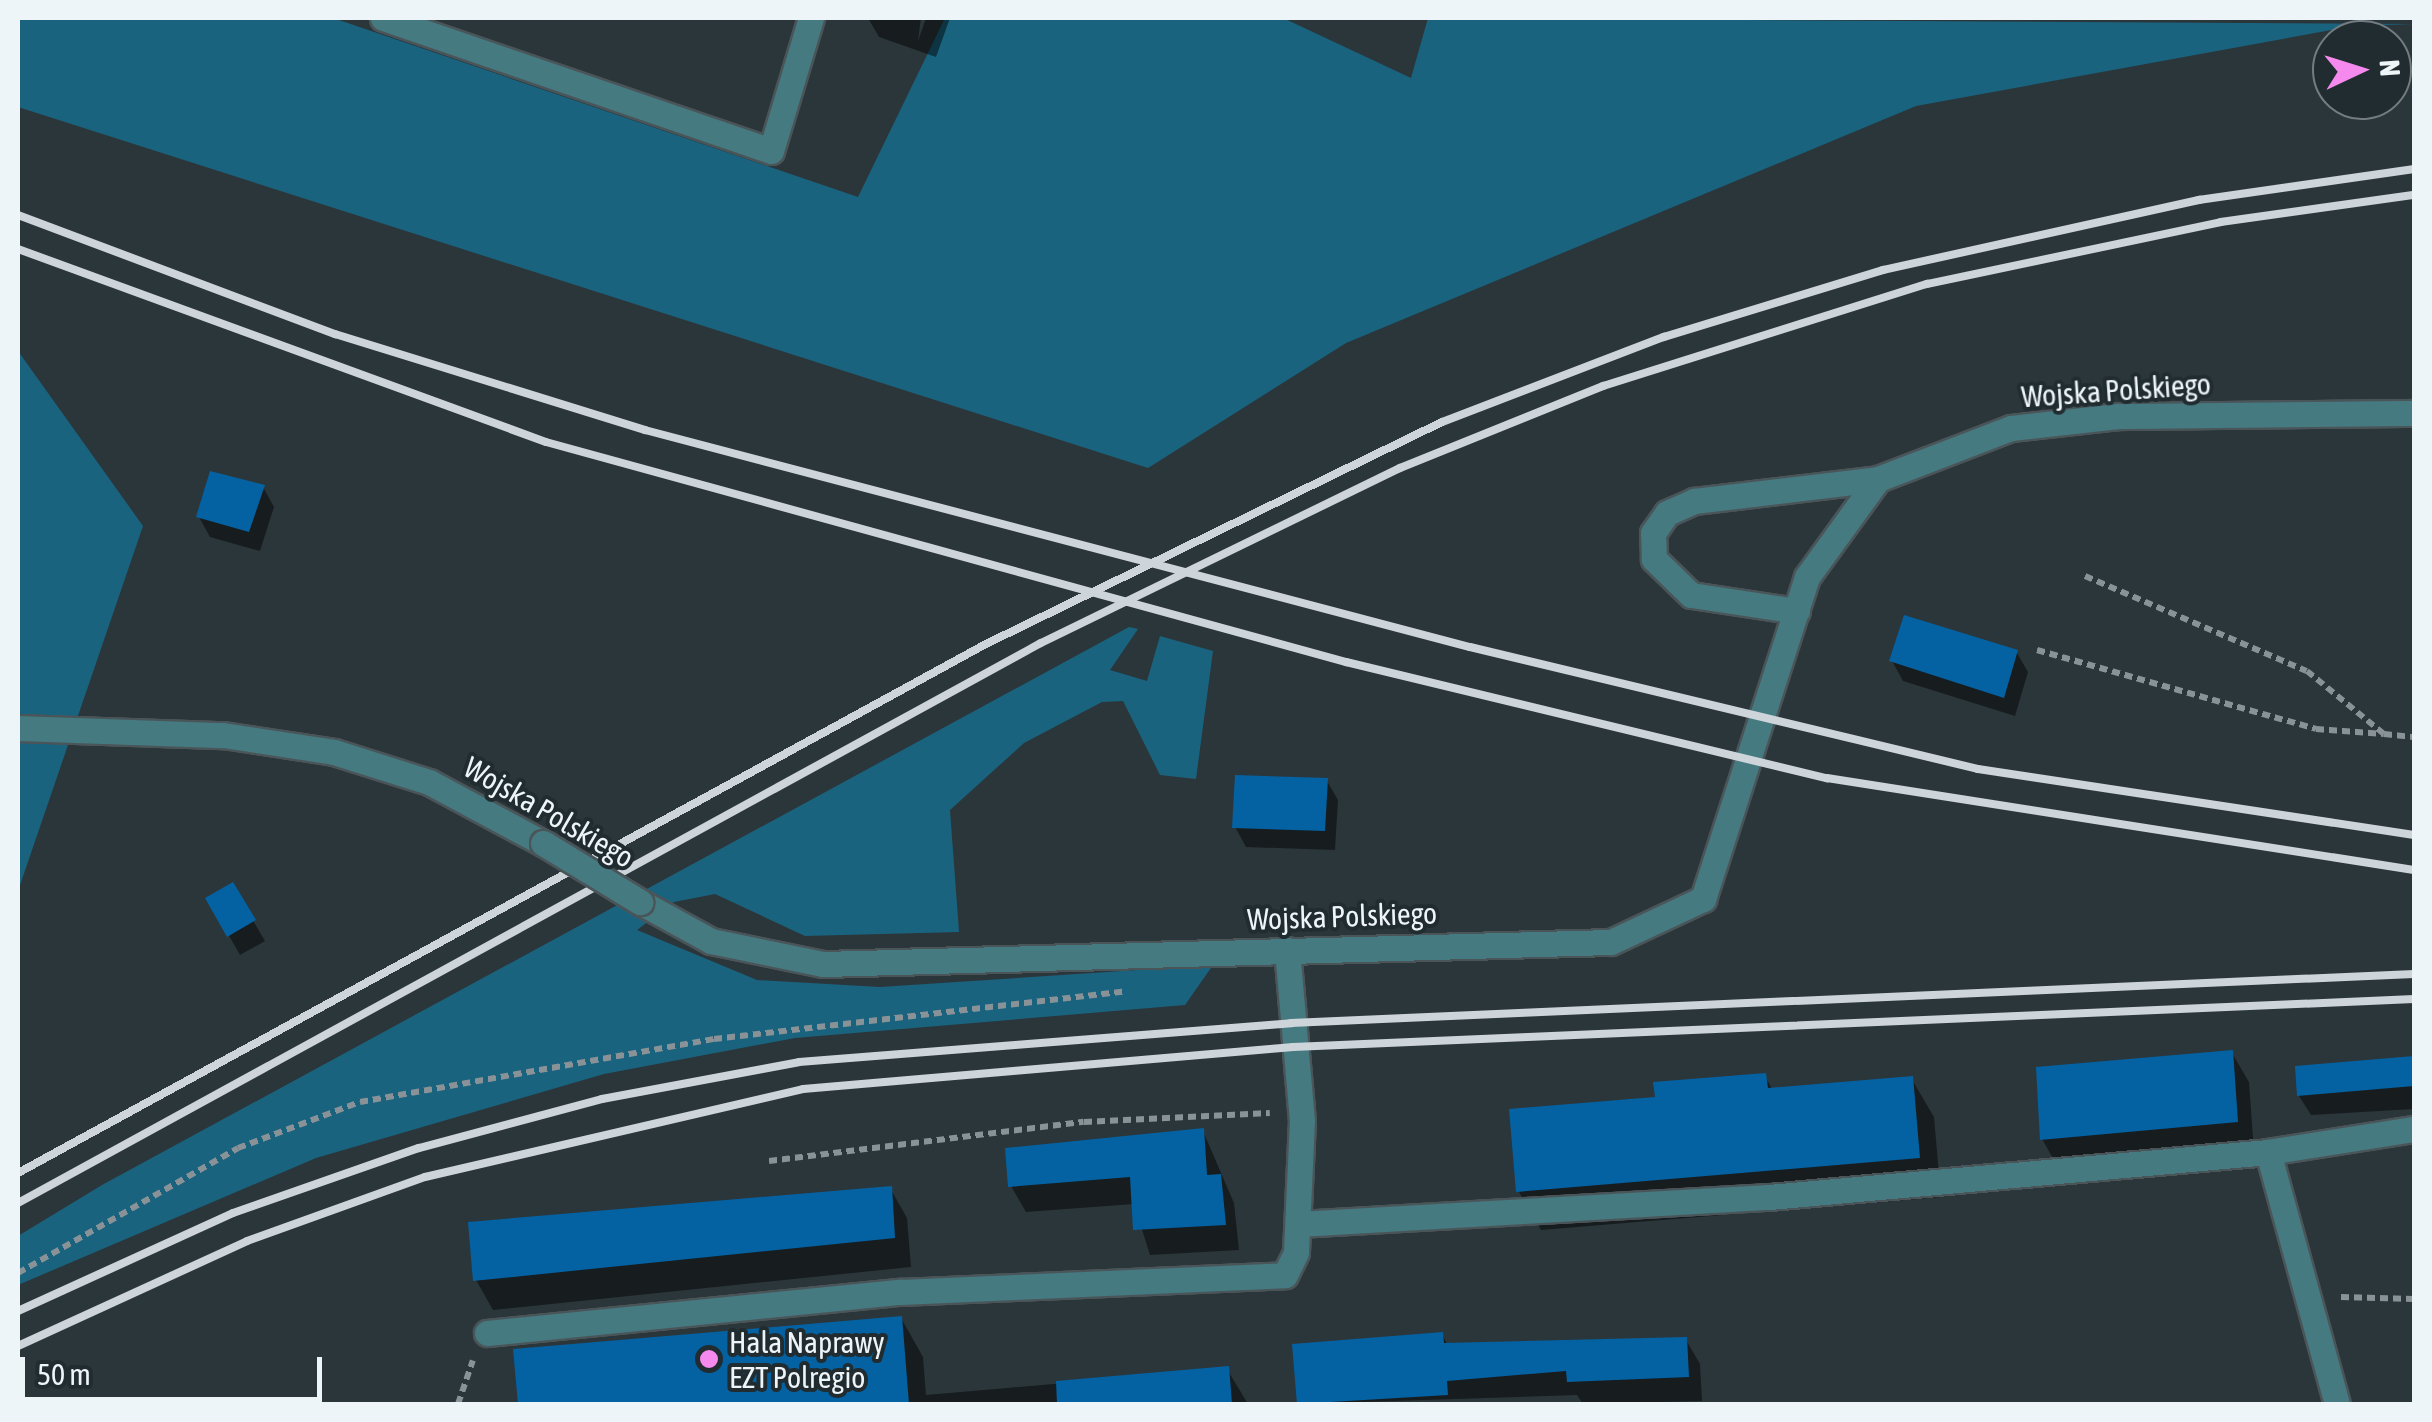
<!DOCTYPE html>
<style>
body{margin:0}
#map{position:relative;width:2432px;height:1422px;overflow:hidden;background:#2b363b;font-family:"Asap Condensed",sans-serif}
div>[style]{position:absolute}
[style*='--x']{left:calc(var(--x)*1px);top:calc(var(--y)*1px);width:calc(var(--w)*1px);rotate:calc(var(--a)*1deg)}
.green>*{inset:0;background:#1a637e}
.shadow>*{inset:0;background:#0007}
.building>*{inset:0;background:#0462a3}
.path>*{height:6px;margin-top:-3px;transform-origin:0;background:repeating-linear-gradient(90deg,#899297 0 8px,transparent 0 13px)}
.roads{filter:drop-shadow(2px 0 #4a5559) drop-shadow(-2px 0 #4a5559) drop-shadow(0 2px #4a5559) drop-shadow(0 -2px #4a5559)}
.service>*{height:25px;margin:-12.5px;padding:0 12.5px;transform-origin:12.5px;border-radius:12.5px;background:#457a81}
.tertiary>*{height:25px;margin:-12.5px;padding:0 12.5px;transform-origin:12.5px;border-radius:12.5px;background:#457a81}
.rail>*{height:8px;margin:-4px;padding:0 4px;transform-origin:4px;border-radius:4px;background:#ced5da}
.bridges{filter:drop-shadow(2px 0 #4a5559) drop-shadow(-2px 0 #4a5559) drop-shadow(0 2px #4a5559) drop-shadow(0 -2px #4a5559)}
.tertiary-bridge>*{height:25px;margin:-12.5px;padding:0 12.5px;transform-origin:12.5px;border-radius:12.5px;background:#457a81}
.dots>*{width:28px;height:28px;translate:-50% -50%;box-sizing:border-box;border:5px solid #212c30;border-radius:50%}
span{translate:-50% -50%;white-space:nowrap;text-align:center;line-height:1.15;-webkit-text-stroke:8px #212c30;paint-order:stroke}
.street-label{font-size:30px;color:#eef5f9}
.poi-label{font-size:30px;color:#eef5f9}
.left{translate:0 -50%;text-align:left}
.frame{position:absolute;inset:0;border:20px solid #eef5f9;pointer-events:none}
.north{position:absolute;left:2312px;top:20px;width:100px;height:100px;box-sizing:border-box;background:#212c30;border:2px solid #737c80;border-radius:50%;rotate:86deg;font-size:28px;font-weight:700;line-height:40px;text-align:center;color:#eef5f9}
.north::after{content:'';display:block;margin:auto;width:35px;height:45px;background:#f589ee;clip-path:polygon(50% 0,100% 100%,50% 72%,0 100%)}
.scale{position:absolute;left:20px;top:1357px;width:302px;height:45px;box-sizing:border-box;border:5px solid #eef5f9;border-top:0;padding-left:12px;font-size:30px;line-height:35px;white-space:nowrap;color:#eef5f9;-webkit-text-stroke:8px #212c30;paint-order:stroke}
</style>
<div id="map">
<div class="green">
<i style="clip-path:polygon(18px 18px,333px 18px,858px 197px,945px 18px,1283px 18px,1411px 78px,1428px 18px,2414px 24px,2353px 26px,1916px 106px,1346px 343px,1148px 468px,18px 107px)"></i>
<i style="clip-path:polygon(18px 351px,143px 526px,18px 891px)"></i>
<i style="clip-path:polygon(1129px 627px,1138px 629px,1110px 670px,1147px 681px,1160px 636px,1213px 651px,1196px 779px,1160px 775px,1123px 701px,1102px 702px,1024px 743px,950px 810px,959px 932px,805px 936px,715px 894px,674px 902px,637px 930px,757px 980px,880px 987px,1213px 965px,1185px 1005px,795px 1038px,604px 1074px,316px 1158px,18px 1285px,18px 1236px,102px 1185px)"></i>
</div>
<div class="shadow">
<i style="clip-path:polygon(868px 18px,921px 18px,918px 41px,926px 18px,950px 18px,936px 57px,879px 37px)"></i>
<i style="clip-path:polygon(263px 487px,274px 507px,260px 551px,210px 537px,199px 517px)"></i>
<i style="clip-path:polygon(2017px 653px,2028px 672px,2015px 716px,1903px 681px,1892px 661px)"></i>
<i style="clip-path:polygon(1327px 781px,1338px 800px,1335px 850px,1246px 847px,1235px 827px)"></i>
<i style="clip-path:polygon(232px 885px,265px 941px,240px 955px,208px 899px)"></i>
<i style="clip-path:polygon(2232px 1053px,2249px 1082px,2254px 1151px,2059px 1169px,2042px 1139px)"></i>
<i style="clip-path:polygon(2414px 1060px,2414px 1109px,2311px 1115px,2299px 1096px,2297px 1068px)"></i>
<i style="clip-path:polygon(1764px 1075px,1773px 1090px,1911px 1078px,1934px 1117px,1941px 1197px,1541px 1230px,1519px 1192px,1658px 1099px)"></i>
<i style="clip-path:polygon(1203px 1131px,1234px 1203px,1239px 1250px,1150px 1255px,1134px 1204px,1026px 1212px,1011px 1186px)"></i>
<i style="clip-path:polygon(890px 1188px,907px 1218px,911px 1267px,493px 1310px,476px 1280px)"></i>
<i style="clip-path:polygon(901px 1318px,923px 1357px,926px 1395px,1227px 1369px,1248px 1404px,520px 1404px,516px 1351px)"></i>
<i style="clip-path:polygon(1442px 1334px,1448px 1346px,1686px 1340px,1700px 1364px,1702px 1401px,1583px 1404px,1577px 1395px,1299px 1404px,1295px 1347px)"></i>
</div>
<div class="building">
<i style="clip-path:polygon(210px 471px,265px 485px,249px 532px,196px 517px)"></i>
<i style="clip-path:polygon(1904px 615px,2018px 650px,2004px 698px,1889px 661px)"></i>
<i style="clip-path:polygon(1235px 775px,1328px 778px,1325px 831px,1232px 828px)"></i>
<i style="clip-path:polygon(233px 882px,256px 920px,227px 937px,205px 898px)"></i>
<i style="clip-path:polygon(2233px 1050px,2238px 1122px,2040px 1140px,2036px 1067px)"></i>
<i style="clip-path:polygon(2414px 1056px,2414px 1086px,2297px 1096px,2295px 1066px)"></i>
<i style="clip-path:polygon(1766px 1073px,1768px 1088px,1913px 1076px,1920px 1158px,1516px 1192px,1509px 1109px,1655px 1097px,1653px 1082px)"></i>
<i style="clip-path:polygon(1204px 1128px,1207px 1175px,1221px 1174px,1226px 1225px,1133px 1230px,1130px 1177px,1008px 1187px,1005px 1148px)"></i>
<i style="clip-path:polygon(892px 1186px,895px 1238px,473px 1281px,468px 1222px)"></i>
<i style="clip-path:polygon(902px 1316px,909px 1404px,518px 1404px,513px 1349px)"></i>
<i style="clip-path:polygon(1443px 1332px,1444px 1343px,1687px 1337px,1689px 1377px,1567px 1382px,1566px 1371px,1447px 1381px,1448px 1395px,1297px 1404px,1292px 1344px)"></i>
<i style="clip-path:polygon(1229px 1366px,1232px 1404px,1057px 1404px,1056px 1381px)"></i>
</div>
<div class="path">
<i style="--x:2085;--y:576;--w:241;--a:23.2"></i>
<i style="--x:2307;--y:671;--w:99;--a:39.3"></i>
<i style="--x:2384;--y:734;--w:30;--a:6"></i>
<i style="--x:2037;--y:650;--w:290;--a:15.8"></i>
<i style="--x:2316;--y:729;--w:68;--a:4.2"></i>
<i style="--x:769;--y:1161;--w:317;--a:-7.1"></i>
<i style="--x:1084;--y:1122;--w:186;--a:-2.8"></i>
<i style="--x:18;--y:1273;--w:253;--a:-29.6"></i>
<i style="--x:238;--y:1148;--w:130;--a:-20.7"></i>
<i style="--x:360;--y:1102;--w:360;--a:-10.1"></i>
<i style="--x:714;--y:1039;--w:415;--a:-6.6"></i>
<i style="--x:2341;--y:1297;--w:73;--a:1.6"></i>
<i style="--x:458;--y:1404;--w:46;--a:-71.2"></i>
</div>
<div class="roads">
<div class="service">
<i style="--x:383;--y:18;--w:410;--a:18.9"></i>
<i style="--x:771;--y:151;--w:139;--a:-73.3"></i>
<i style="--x:1797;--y:611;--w:107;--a:-171.4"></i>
<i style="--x:1691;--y:595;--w:52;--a:-135.8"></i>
<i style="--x:1654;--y:559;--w:26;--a:-92"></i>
<i style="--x:1653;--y:533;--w:24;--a:-55"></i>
<i style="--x:1667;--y:513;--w:30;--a:-24"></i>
<i style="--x:1694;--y:501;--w:185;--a:-6.8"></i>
<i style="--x:2268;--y:1152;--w:261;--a:74.7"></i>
<i style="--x:1298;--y:1224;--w:472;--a:-3.3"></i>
<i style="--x:1769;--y:1197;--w:501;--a:-5.15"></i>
<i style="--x:2268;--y:1152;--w:148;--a:-9"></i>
<i style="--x:487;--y:1333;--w:415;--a:-5.7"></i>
<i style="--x:900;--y:1292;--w:385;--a:-2.5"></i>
<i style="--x:1285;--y:1275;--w:25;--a:-64"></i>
<i style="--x:1296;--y:1252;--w:131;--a:-87.4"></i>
<i style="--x:1302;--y:1121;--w:172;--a:-95"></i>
</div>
<div class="tertiary">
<i style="--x:18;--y:728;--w:205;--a:2"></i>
<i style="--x:223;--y:735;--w:112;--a:8.7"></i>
<i style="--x:334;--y:752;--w:100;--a:17.5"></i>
<i style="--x:429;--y:782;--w:129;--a:28.2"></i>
<i style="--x:640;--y:902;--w:81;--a:28.8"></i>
<i style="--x:711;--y:941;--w:114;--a:11.6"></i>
<i style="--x:823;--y:964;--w:788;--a:-1.6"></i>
<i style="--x:1611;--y:942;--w:102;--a:-25.1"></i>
<i style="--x:1703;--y:899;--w:338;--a:-72.1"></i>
<i style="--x:1807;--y:577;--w:121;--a:-54.1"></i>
<i style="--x:1878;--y:479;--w:142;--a:-21"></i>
<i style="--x:2011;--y:428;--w:108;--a:-6.4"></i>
<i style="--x:2118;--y:416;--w:296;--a:-0.6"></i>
</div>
</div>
<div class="rail">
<i style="--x:18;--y:215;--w:339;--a:20.6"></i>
<i style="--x:335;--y:334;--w:325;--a:17.2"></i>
<i style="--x:645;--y:430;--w:853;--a:14.74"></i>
<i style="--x:1470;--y:647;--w:522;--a:13.5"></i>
<i style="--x:1978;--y:769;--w:441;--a:8.6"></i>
<i style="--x:18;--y:249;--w:562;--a:20.08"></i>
<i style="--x:546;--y:442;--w:830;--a:15.38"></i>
<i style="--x:1346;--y:662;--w:495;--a:13.6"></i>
<i style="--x:1827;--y:778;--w:594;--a:8.91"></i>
<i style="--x:18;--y:1173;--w:1103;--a:-28.66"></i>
<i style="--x:986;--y:644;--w:507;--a:-25.96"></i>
<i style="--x:1442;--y:422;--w:238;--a:-21"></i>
<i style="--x:1664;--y:337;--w:229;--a:-17"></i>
<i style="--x:1883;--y:270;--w:324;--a:-12.5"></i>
<i style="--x:2199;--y:200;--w:217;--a:-8.2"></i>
<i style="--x:18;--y:1203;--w:1166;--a:-28.7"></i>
<i style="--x:1041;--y:643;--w:399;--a:-26"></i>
<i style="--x:1400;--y:468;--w:219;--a:-22"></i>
<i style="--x:1603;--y:386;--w:340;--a:-17.5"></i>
<i style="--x:1927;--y:284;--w:300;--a:-11.9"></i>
<i style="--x:2221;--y:222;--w:195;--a:-8"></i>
<i style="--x:18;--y:1311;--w:236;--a:-24.5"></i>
<i style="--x:233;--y:1213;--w:197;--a:-19.3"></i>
<i style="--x:419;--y:1148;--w:189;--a:-15"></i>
<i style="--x:602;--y:1099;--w:200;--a:-10.6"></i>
<i style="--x:799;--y:1062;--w:494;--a:-4.5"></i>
<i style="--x:1291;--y:1023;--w:1124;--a:-2.5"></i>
<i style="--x:18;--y:1346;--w:252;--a:-24.6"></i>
<i style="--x:247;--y:1241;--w:189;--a:-19.8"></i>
<i style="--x:425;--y:1177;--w:388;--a:-13.1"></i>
<i style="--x:803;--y:1089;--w:492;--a:-4.9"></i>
<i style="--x:1293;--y:1047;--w:1122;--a:-2.45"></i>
</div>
<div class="bridges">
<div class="tertiary-bridge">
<i style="--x:543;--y:843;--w:114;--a:31.3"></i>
</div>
</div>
<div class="dots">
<i style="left:709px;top:1359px;background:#f589ee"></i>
</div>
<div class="street-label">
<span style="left:2116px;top:390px;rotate:-4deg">Wojska Polskiego</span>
<span style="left:549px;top:812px;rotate:30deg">Wojska Polskiego</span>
<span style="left:1342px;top:916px;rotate:-2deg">Wojska Polskiego</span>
</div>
<div class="poi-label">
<span class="left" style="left:729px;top:1359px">Hala Naprawy<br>EZT Polregio</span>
</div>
<div class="frame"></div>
<div class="north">N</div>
<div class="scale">50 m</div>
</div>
